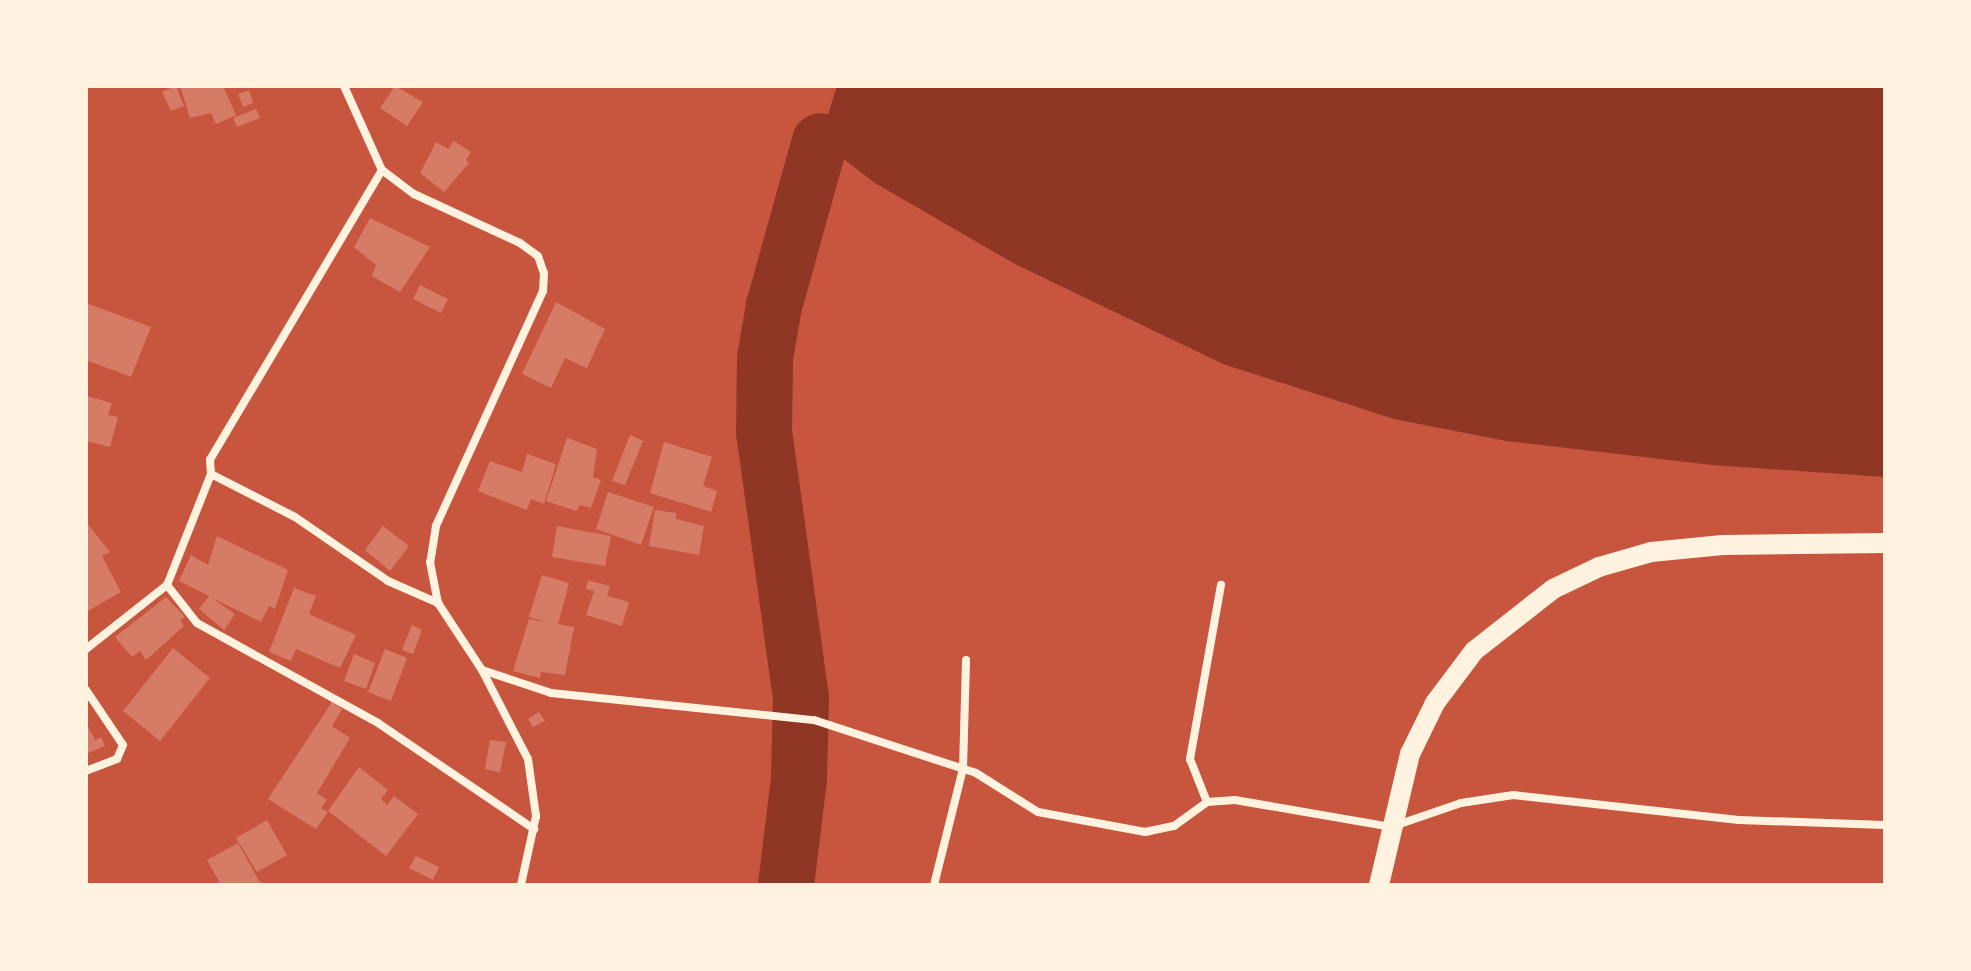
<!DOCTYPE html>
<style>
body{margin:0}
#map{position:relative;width:1971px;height:971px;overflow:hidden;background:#c8553d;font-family:Literata,serif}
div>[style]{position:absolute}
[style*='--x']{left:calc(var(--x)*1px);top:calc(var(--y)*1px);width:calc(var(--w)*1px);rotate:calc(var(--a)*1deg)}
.water>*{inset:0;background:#8f3625}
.river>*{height:56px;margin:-28px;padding:0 28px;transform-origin:28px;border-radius:28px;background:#8f3625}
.building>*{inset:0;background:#d67c66}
.minor>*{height:8px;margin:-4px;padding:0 4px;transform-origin:4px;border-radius:4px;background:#fff3e0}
.primary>*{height:20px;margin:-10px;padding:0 10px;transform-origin:10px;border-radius:10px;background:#fff3e0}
span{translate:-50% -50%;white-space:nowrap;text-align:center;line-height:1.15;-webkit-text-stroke:6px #fff3e0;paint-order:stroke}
.frame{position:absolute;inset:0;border:88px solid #fff3e0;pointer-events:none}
</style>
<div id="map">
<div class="water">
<i style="clip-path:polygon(837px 86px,1885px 86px,1885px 477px,1712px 465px,1506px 441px,1394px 419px,1223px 364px,1015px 264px,875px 183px,820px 141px)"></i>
</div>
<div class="river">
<i style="--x:786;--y:885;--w:107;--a:-83"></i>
<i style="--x:799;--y:779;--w:81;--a:-88.6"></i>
<i style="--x:801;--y:698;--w:268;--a:-97.9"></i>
<i style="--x:764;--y:433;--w:75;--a:-89.2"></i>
<i style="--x:765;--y:358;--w:53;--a:-80.2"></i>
<i style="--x:774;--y:306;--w:171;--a:-74.4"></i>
</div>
<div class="building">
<i style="clip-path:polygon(176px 86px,184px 106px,171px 111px,162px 92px)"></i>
<i style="clip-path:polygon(180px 86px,223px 86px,236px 115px,216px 124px,211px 113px,190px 118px)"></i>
<i style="clip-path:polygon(395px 86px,423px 102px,407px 126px,380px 108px)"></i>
<i style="clip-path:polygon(249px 90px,253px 103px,243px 107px,238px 94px)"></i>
<i style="clip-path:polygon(256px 109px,260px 118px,237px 127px,233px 118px)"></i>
<i style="clip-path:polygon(454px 141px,471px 152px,466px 160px,469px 163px,444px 192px,420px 173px,436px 142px,448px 149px)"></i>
<i style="clip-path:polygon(370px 218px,430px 247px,400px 292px,372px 276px,376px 265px,354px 247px)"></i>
<i style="clip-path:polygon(420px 285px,448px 299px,441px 313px,413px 299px)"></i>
<i style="clip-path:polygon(556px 302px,605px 329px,587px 368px,565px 358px,551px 388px,522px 374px)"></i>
<i style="clip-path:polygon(86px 303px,151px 327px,131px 377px,89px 361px,86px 368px)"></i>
<i style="clip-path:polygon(86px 396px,112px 403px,108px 415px,118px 417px,110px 447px,86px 441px)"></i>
<i style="clip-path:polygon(630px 435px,643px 441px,625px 485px,612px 481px)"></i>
<i style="clip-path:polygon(567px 438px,597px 449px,593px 477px,601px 480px,591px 508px,580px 505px,576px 511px,546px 501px)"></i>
<i style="clip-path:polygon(664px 442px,712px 457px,703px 486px,717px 491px,711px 512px,650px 493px)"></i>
<i style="clip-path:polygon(527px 454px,556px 464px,544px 504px,531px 499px,527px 510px,478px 491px,490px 461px,522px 472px)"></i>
<i style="clip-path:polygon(608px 492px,654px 507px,641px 545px,596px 529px)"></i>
<i style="clip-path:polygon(655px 510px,676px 513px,676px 519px,704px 526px,699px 555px,649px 546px)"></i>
<i style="clip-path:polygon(86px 522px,110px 552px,102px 556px,121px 592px,86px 612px)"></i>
<i style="clip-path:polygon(383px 526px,409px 546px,390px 571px,365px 550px)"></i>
<i style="clip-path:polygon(557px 526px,611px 536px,605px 566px,552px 557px)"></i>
<i style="clip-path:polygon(217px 536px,288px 570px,275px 609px,269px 606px,261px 622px,212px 598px,235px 614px,224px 630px,199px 609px,209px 596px,179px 581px,191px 555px,208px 565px)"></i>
<i style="clip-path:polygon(542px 575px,569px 583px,558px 624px,574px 627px,565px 675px,541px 672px,540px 678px,513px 671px,529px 619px,550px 623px,529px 617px)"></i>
<i style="clip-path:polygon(588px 580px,610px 586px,607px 596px,629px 602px,622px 626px,586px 615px,594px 591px,586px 589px)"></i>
<i style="clip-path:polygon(294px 588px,316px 596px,309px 614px,356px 635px,340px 668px,296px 649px,291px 661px,269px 652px)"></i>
<i style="clip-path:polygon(166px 597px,185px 617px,180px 620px,184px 626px,146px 660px,140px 651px,132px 657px,115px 637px)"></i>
<i style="clip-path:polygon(412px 625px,422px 630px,413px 654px,402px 650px)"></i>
<i style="clip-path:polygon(173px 648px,210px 678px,160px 741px,123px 711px)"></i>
<i style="clip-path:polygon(385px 649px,407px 658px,391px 701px,368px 692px)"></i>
<i style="clip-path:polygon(354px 654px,375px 663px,366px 689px,344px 681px)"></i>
<i style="clip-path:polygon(332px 702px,342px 709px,332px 726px,350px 738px,317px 793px,327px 800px,321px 808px,328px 812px,316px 829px,268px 799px)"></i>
<i style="clip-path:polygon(539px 712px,545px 721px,533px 727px,528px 719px)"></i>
<i style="clip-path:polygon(86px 722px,95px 740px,101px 737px,105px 746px,86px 754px)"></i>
<i style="clip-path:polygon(490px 740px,506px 742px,500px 772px,485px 769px)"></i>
<i style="clip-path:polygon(359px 767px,388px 790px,381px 799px,387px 805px,394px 796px,418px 814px,386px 856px,328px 811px)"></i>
<i style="clip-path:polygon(267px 820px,287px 855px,257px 872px,236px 838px)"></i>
<i style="clip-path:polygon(238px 843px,259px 881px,265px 885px,221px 885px,207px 860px)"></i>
<i style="clip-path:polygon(416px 856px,439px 867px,433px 880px,409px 868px)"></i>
</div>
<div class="minor">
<i style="--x:344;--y:86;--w:92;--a:65.7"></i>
<i style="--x:382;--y:170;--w:40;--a:37"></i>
<i style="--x:414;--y:194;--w:117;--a:24.8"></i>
<i style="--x:520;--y:243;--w:22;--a:36"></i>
<i style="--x:538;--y:256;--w:18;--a:71"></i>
<i style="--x:544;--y:273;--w:18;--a:93"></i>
<i style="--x:543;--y:291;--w:258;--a:114.5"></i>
<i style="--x:436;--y:526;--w:36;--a:99"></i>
<i style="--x:430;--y:562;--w:42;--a:79"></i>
<i style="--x:438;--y:603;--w:80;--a:56.7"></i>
<i style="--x:482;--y:670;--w:100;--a:62.7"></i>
<i style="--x:528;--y:759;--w:58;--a:82"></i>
<i style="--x:536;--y:816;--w:71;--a:102.3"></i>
<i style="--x:382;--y:170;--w:337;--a:120.7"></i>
<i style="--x:210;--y:460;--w:14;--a:86"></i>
<i style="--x:211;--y:474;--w:119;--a:111.6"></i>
<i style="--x:167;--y:585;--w:48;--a:51.7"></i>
<i style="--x:197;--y:623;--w:207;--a:28.9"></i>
<i style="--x:378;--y:723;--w:189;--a:34.2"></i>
<i style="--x:211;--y:474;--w:94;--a:27.1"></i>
<i style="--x:295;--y:517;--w:113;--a:34.5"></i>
<i style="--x:388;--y:581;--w:55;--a:23.7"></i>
<i style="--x:86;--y:649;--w:103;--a:-38.3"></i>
<i style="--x:482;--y:670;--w:73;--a:18.4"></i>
<i style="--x:551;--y:693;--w:264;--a:5.9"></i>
<i style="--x:814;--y:720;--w:170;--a:18.1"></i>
<i style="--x:976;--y:773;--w:73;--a:32.2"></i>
<i style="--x:1038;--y:812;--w:109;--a:10.6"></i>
<i style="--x:1145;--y:832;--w:30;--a:-12"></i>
<i style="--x:1174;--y:826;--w:41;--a:-36"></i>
<i style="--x:1207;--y:802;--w:28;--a:-4"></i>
<i style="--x:1235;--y:800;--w:158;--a:9.8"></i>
<i style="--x:1391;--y:827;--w:74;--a:-18.9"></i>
<i style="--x:1461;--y:803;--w:53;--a:-8.7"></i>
<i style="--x:1513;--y:795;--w:227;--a:6.3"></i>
<i style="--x:1739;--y:820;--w:146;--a:2"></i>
<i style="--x:86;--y:690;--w:66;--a:56.1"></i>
<i style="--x:123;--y:745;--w:15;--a:113"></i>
<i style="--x:117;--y:759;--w:33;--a:159"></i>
<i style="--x:1207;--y:802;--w:46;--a:-111.6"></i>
<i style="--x:1190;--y:759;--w:177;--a:-79.9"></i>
<i style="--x:934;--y:885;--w:120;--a:-76"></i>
<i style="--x:963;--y:769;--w:109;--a:-88.4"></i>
</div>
<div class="primary">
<i style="--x:1379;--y:885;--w:135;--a:-76.7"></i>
<i style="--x:1410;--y:754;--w:57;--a:-63.9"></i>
<i style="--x:1435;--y:703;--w:65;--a:-53.1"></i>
<i style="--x:1474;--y:651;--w:100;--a:-38.1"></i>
<i style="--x:1553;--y:589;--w:51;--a:-25.6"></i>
<i style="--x:1599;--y:567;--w:54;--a:-16.1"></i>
<i style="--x:1651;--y:552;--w:72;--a:-5.6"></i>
<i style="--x:1723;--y:545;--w:162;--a:-0.7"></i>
</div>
<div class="frame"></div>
</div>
